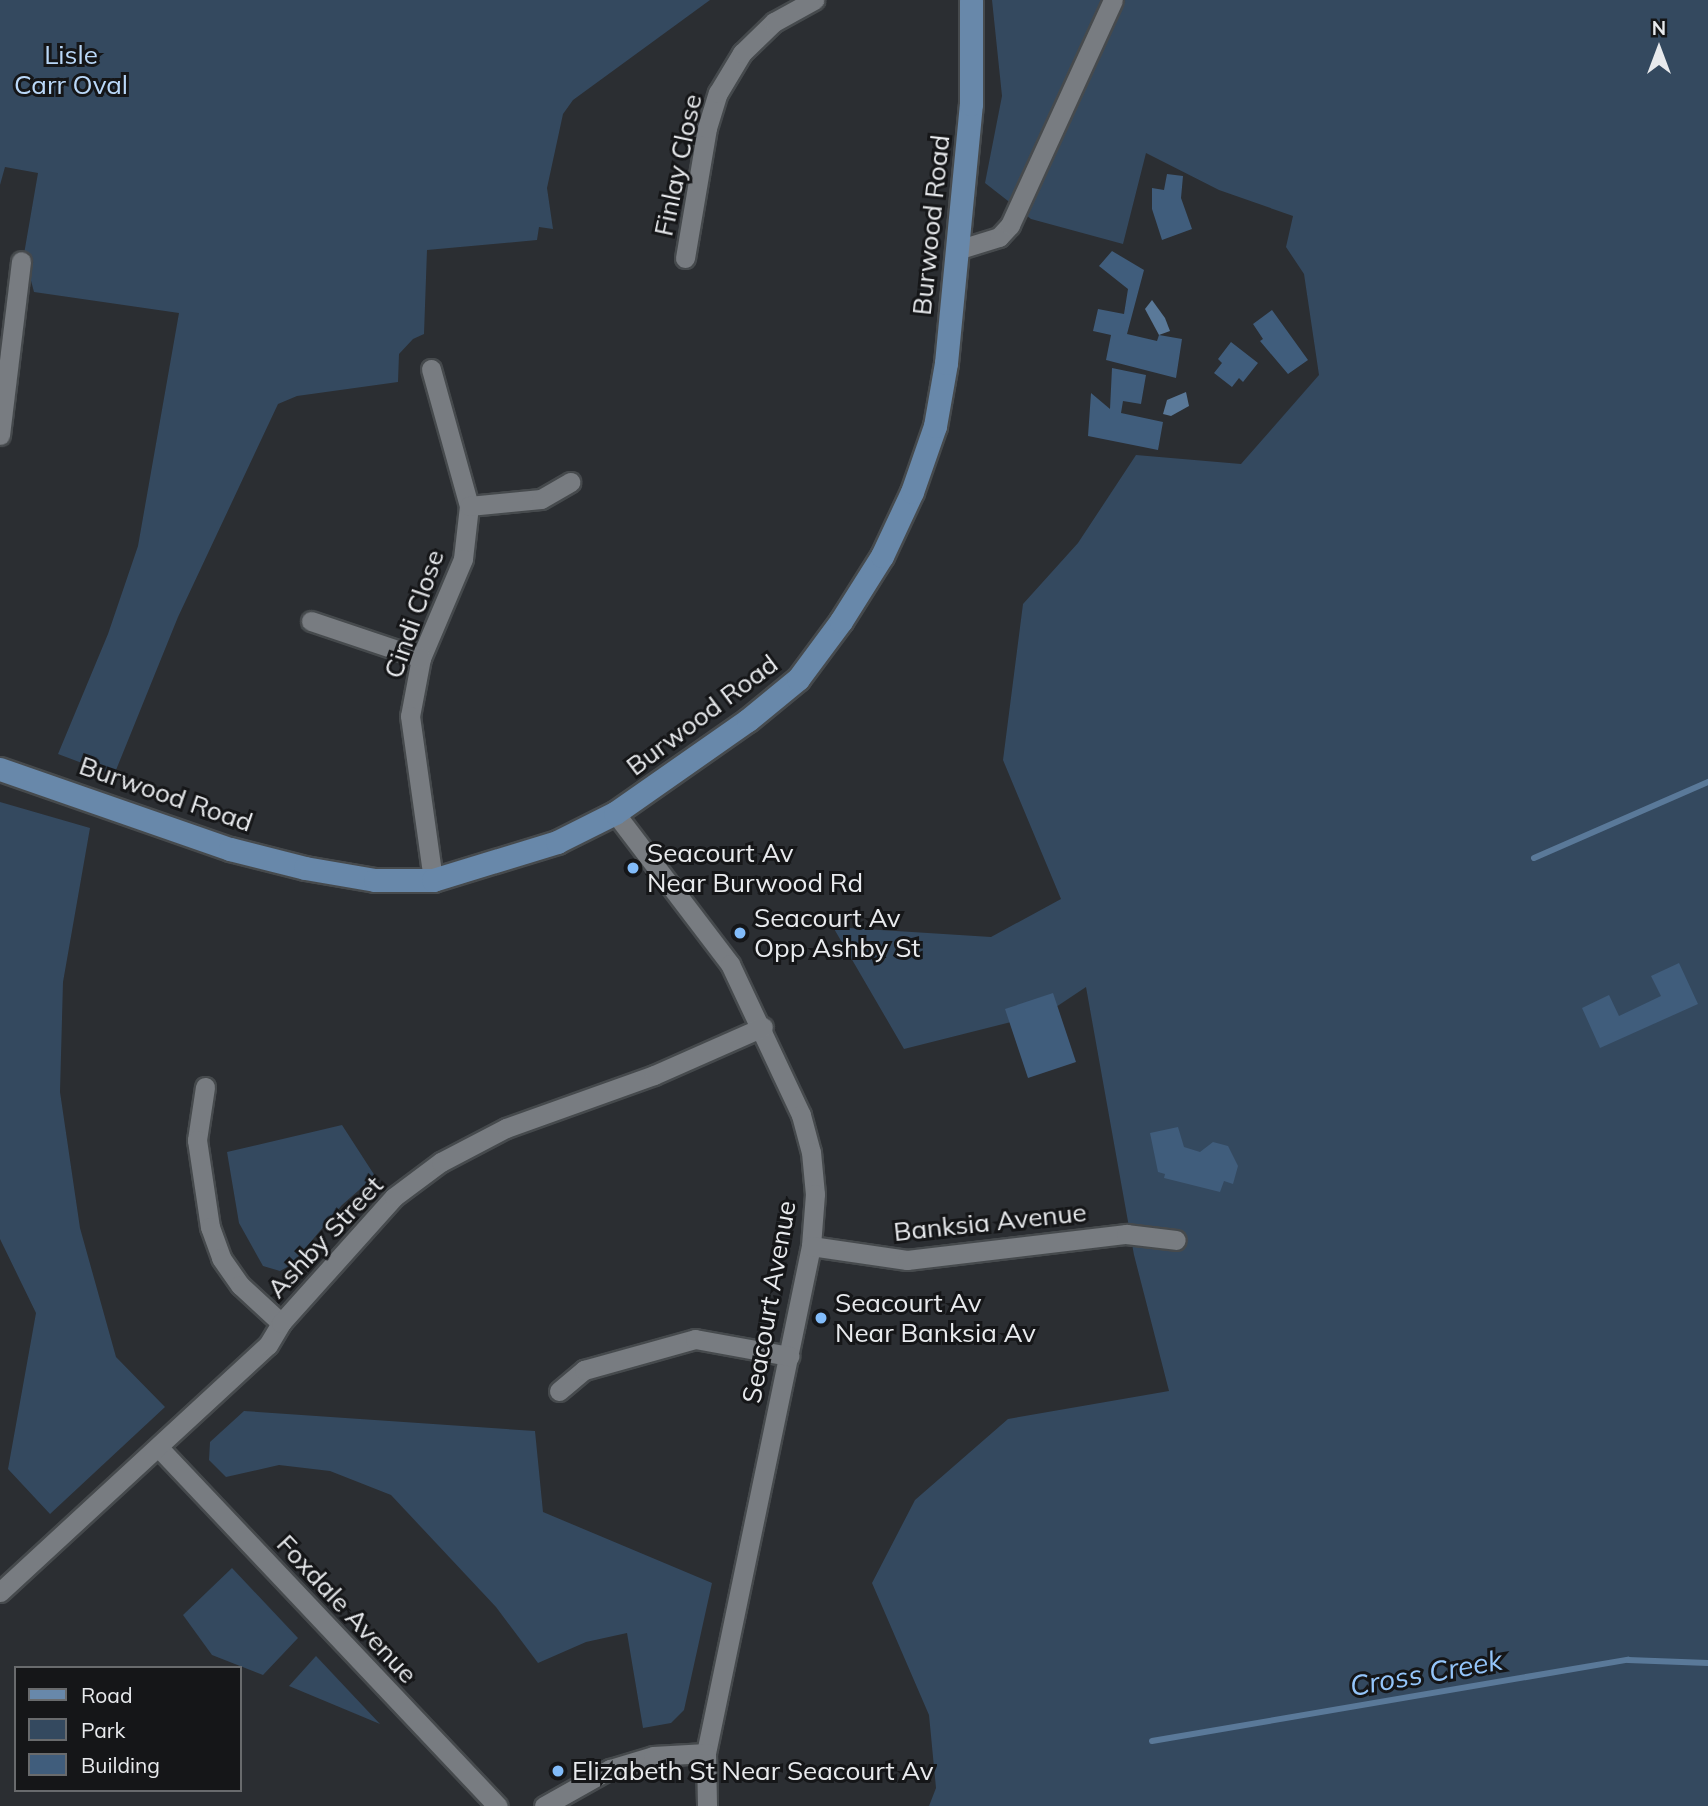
<!DOCTYPE html>
<style>
body{margin:0}
#map{position:relative;width:1708px;height:1806px;overflow:hidden;background:#2b2e32;font-family:Mulish,sans-serif}
div>[style]{position:absolute}
[style*='--x']{left:calc(var(--x)*1px);top:calc(var(--y)*1px);width:calc(var(--w)*1px);rotate:calc(var(--a)*1deg)}
.green>*{inset:0;background:#34495f}
.water>*{inset:0;background:#5a7999}
.stream>*{height:6px;margin:-3px;padding:0 3px;transform-origin:3px;border-radius:3px;background:#5a7999}
.building>*{inset:0;background:#405d7c}
.roads{filter:drop-shadow(2px 0 #464a4d) drop-shadow(-2px 0 #464a4d) drop-shadow(0 2px #464a4d) drop-shadow(0 -2px #464a4d)}
.minor>*{height:19px;margin:-9.5px;padding:0 9.5px;transform-origin:9.5px;border-radius:9.5px;background:#787c81}
.major>*{height:23px;margin:-11.5px;padding:0 11.5px;transform-origin:11.5px;border-radius:11.5px;background:#6888aa}
.dots>*{width:19px;height:19px;translate:-50% -50%;box-sizing:border-box;border:4px solid #151618;border-radius:50%}
span{translate:-50% -50%;white-space:nowrap;text-align:center;line-height:1.15;-webkit-text-stroke:6px #151618;paint-order:stroke}
.park-label{font-size:26px;color:#bad8f8}
.street-label{font-size:26px;color:#e8eaed}
.poi-label{font-size:26px;color:#e8eaed}
.left{translate:0 -50%;text-align:left}
.water-label{font-size:28px;color:#94c5fa;font-style:italic}
.legend{position:absolute;left:14px;top:1666px;width:228px;height:126px;box-sizing:border-box;background:#151618;border:2px solid #696b6d;margin:0;padding:9px 12px;list-style:none;font-size:21px;color:#e8eaed}
.legend li{display:flex;align-items:center;gap:14px;height:35px}
.legend b{width:35px;border:2px solid #696b6d}
.north{position:absolute;left:1624px;top:14px;width:70px;height:70px;-webkit-text-stroke:5px #151618;paint-order:stroke;rotate:0deg;font-size:19px;font-weight:700;line-height:28px;text-align:center;color:#e8eaed}
.north::after{content:'';display:block;margin:auto;width:24px;height:32px;background:#e8eaed;clip-path:polygon(50% 0,100% 100%,50% 72%,0 100%)}
</style>
<div id="map">
<div class="green">
<i style="clip-path:polygon(0 0,710px 0,573px 100px,563px 114px,547px 188px,553px 229px,539px 227px,537px 240px,427px 250px,424px 334px,413px 339px,399px 354px,398px 382px,297px 396px,278px 404px,178px 617px,114px 775px,58px 754px,108px 634px,138px 546px,179px 313px,34px 292px,24px 254px,38px 173px,5px 167px,0 185px)"></i>
<i style="clip-path:polygon(992px 0,1708px 0,1708px 1806px,929px 1806px,936px 1788px,929px 1715px,872px 1583px,915px 1500px,1008px 1419px,1169px 1391px,1134px 1255px,1086px 987px,1047px 1013px,904px 1049px,833px 927px,991px 937px,1061px 899px,1003px 760px,1023px 604px,1078px 543px,1136px 455px,1241px 464px,1319px 375px,1304px 274px,1286px 247px,1293px 216px,1219px 190px,1146px 153px,1123px 244px,1031px 219px,985px 183px,1002px 96px)"></i>
<i style="clip-path:polygon(0 802px,90px 828px,63px 982px,60px 1092px,80px 1228px,116px 1357px,165px 1407px,50px 1514px,8px 1469px,36px 1313px,0 1239px)"></i>
<i style="clip-path:polygon(342px 1125px,375px 1176px,342px 1205px,291px 1265px,280px 1271px,263px 1266px,239px 1223px,227px 1152px)"></i>
<i style="clip-path:polygon(244px 1411px,535px 1431px,543px 1512px,712px 1583px,684px 1710px,671px 1723px,643px 1728px,627px 1633px,586px 1642px,538px 1663px,496px 1607px,391px 1495px,330px 1471px,279px 1465px,226px 1477px,209px 1460px,210px 1442px)"></i>
<i style="clip-path:polygon(232px 1568px,298px 1638px,263px 1675px,212px 1655px,183px 1615px)"></i>
<i style="clip-path:polygon(316px 1656px,380px 1724px,289px 1686px)"></i>
</div>
<div class="water">
<i style="clip-path:polygon(1152px 300px,1165px 318px,1170px 331px,1159px 335px,1145px 309px)"></i>
<i style="clip-path:polygon(1186px 392px,1189px 406px,1171px 416px,1163px 414px,1167px 400px)"></i>
</div>
<div class="stream">
<i style="--x:1534;--y:858;--w:190;--a:-23.6"></i>
<i style="--x:1152;--y:1741;--w:483;--a:-9.7"></i>
<i style="--x:1628;--y:1660;--w:80;--a:2.1"></i>
</div>
<div class="building">
<i style="clip-path:polygon(1167px 174px,1183px 176px,1181px 198px,1192px 229px,1162px 240px,1152px 209px,1152px 188px,1164px 190px)"></i>
<i style="clip-path:polygon(1112px 251px,1144px 270px,1127px 334px,1157px 341px,1159px 335px,1182px 339px,1176px 378px,1106px 360px,1111px 335px,1093px 331px,1098px 309px,1124px 314px,1128px 289px,1099px 266px)"></i>
<i style="clip-path:polygon(1272px 310px,1308px 360px,1288px 374px,1260px 341px,1263px 339px,1253px 324px)"></i>
<i style="clip-path:polygon(1231px 342px,1258px 363px,1243px 382px,1239px 378px,1232px 387px,1214px 373px,1222px 363px,1218px 359px)"></i>
<i style="clip-path:polygon(1112px 368px,1146px 375px,1141px 404px,1123px 401px,1121px 413px,1163px 422px,1158px 450px,1088px 436px,1091px 393px,1110px 409px)"></i>
<i style="clip-path:polygon(1679px 963px,1698px 1004px,1600px 1048px,1582px 1008px,1609px 995px,1619px 1016px,1661px 996px,1651px 976px)"></i>
<i style="clip-path:polygon(1053px 993px,1076px 1062px,1028px 1078px,1005px 1009px)"></i>
<i style="clip-path:polygon(1178px 1127px,1184px 1147px,1200px 1152px,1213px 1142px,1228px 1146px,1238px 1166px,1233px 1184px,1224px 1181px,1220px 1192px,1164px 1178px,1165px 1174px,1158px 1172px,1150px 1133px)"></i>
</div>
<div class="roads">
<div class="minor">
<i style="--x:957;--y:250;--w:44;--a:-17.2"></i>
<i style="--x:999;--y:237;--w:16;--a:-47"></i>
<i style="--x:1010;--y:225;--w:247;--a:-65.4"></i>
<i style="--x:685;--y:258;--w:132;--a:-80.4"></i>
<i style="--x:707;--y:128;--w:37;--a:-73"></i>
<i style="--x:718;--y:93;--w:47;--a:-59"></i>
<i style="--x:742;--y:53;--w:45;--a:-44.1"></i>
<i style="--x:774;--y:22;--w:46;--a:-28.8"></i>
<i style="--x:431;--y:369;--w:142;--a:74.5"></i>
<i style="--x:469;--y:506;--w:53;--a:96.5"></i>
<i style="--x:463;--y:559;--w:108;--a:113"></i>
<i style="--x:421;--y:658;--w:59;--a:100.7"></i>
<i style="--x:410;--y:716;--w:166;--a:82"></i>
<i style="--x:0;--y:435;--w:175;--a:-83.1"></i>
<i style="--x:469;--y:506;--w:72;--a:-5.6"></i>
<i style="--x:541;--y:499;--w:34;--a:-30"></i>
<i style="--x:311;--y:621;--w:116;--a:18.6"></i>
<i style="--x:615;--y:813;--w:190;--a:52.7"></i>
<i style="--x:730;--y:964;--w:167;--a:64.8"></i>
<i style="--x:801;--y:1115;--w:38;--a:75"></i>
<i style="--x:811;--y:1152;--w:42;--a:84.6"></i>
<i style="--x:815;--y:1194;--w:52;--a:94.4"></i>
<i style="--x:811;--y:1246;--w:518;--a:101.7"></i>
<i style="--x:706;--y:1753;--w:53;--a:88.9"></i>
<i style="--x:205;--y:1087;--w:54;--a:98.6"></i>
<i style="--x:197;--y:1140;--w:88;--a:81.5"></i>
<i style="--x:210;--y:1227;--w:33;--a:70"></i>
<i style="--x:221;--y:1258;--w:33;--a:55"></i>
<i style="--x:240;--y:1285;--w:56;--a:42.8"></i>
<i style="--x:811;--y:1246;--w:97;--a:8.3"></i>
<i style="--x:907;--y:1260;--w:221;--a:-6.8"></i>
<i style="--x:1126;--y:1234;--w:50;--a:6.8"></i>
<i style="--x:559;--y:1391;--w:33;--a:-40"></i>
<i style="--x:584;--y:1370;--w:115;--a:-15.6"></i>
<i style="--x:695;--y:1339;--w:96;--a:10.3"></i>
<i style="--x:159;--y:1448;--w:493;--a:46.6"></i>
<i style="--x:0;--y:1592;--w:364;--a:-42.7"></i>
<i style="--x:268;--y:1345;--w:26;--a:-59"></i>
<i style="--x:281;--y:1323;--w:169;--a:-48.1"></i>
<i style="--x:394;--y:1197;--w:59;--a:-36.7"></i>
<i style="--x:441;--y:1162;--w:73;--a:-27.6"></i>
<i style="--x:506;--y:1128;--w:157;--a:-19.7"></i>
<i style="--x:654;--y:1075;--w:119;--a:-23.8"></i>
<i style="--x:544;--y:1806;--w:76;--a:-29.3"></i>
<i style="--x:610;--y:1769;--w:45;--a:-16.8"></i>
<i style="--x:653;--y:1756;--w:53;--a:-3.2"></i>
</div>
<div class="major">
<i style="--x:0;--y:769;--w:244;--a:19.2"></i>
<i style="--x:230;--y:849;--w:77;--a:14.2"></i>
<i style="--x:305;--y:868;--w:71;--a:9.7"></i>
<i style="--x:375;--y:880;--w:58;--a:0"></i>
<i style="--x:433;--y:880;--w:130;--a:-17"></i>
<i style="--x:557;--y:842;--w:65;--a:-26.6"></i>
<i style="--x:615;--y:813;--w:162;--a:-35"></i>
<i style="--x:748;--y:720;--w:65;--a:-39.4"></i>
<i style="--x:798;--y:679;--w:72;--a:-53.4"></i>
<i style="--x:841;--y:621;--w:77;--a:-57.8"></i>
<i style="--x:882;--y:556;--w:71;--a:-64.9"></i>
<i style="--x:912;--y:492;--w:70;--a:-70.8"></i>
<i style="--x:935;--y:426;--w:64;--a:-80.1"></i>
<i style="--x:946;--y:363;--w:260;--a:-84.5"></i>
<i style="--x:971;--y:104;--w:104;--a:-90"></i>
</div>
</div>
<div class="dots">
<i style="left:633px;top:868px;background:#82bcfa"></i>
<i style="left:740px;top:933px;background:#82bcfa"></i>
<i style="left:821px;top:1318px;background:#82bcfa"></i>
<i style="left:558px;top:1771px;background:#82bcfa"></i>
</div>
<div class="park-label">
<span style="left:71px;top:70px">Lisle<br>Carr Oval</span>
</div>
<div class="street-label">
<span style="left:678px;top:165px;rotate:-78deg">Finlay Close</span>
<span style="left:931px;top:225px;rotate:-84deg">Burwood Road</span>
<span style="left:414px;top:614px;rotate:-71deg">Cindi Close</span>
<span style="left:702px;top:715px;rotate:-37deg">Burwood Road</span>
<span style="left:166px;top:794px;rotate:19deg">Burwood Road</span>
<span style="left:990px;top:1222px;rotate:-6deg">Banksia Avenue</span>
<span style="left:325px;top:1237px;rotate:-47deg">Ashby Street</span>
<span style="left:769px;top:1302px;rotate:-80deg">Seacourt Avenue</span>
<span style="left:347px;top:1609px;rotate:47deg">Foxdale Avenue</span>
</div>
<div class="poi-label">
<span class="left" style="left:647px;top:868px">Seacourt Av<br>Near Burwood Rd</span>
<span class="left" style="left:754px;top:933px">Seacourt Av<br>Opp Ashby St</span>
<span class="left" style="left:835px;top:1318px">Seacourt Av<br>Near Banksia Av</span>
<span class="left" style="left:572px;top:1771px">Elizabeth St Near Seacourt Av</span>
</div>
<div class="water-label">
<span style="left:1426px;top:1673px;rotate:-10deg">Cross Creek</span>
</div>
<ul class="legend">
<li><b style="height:9px;background:#6888aa"></b>Road</li>
<li><b style="height:19px;background:#34495f"></b>Park</li>
<li><b style="height:19px;background:#405d7c"></b>Building</li>
</ul>
<div class="north">N</div>
</div>
